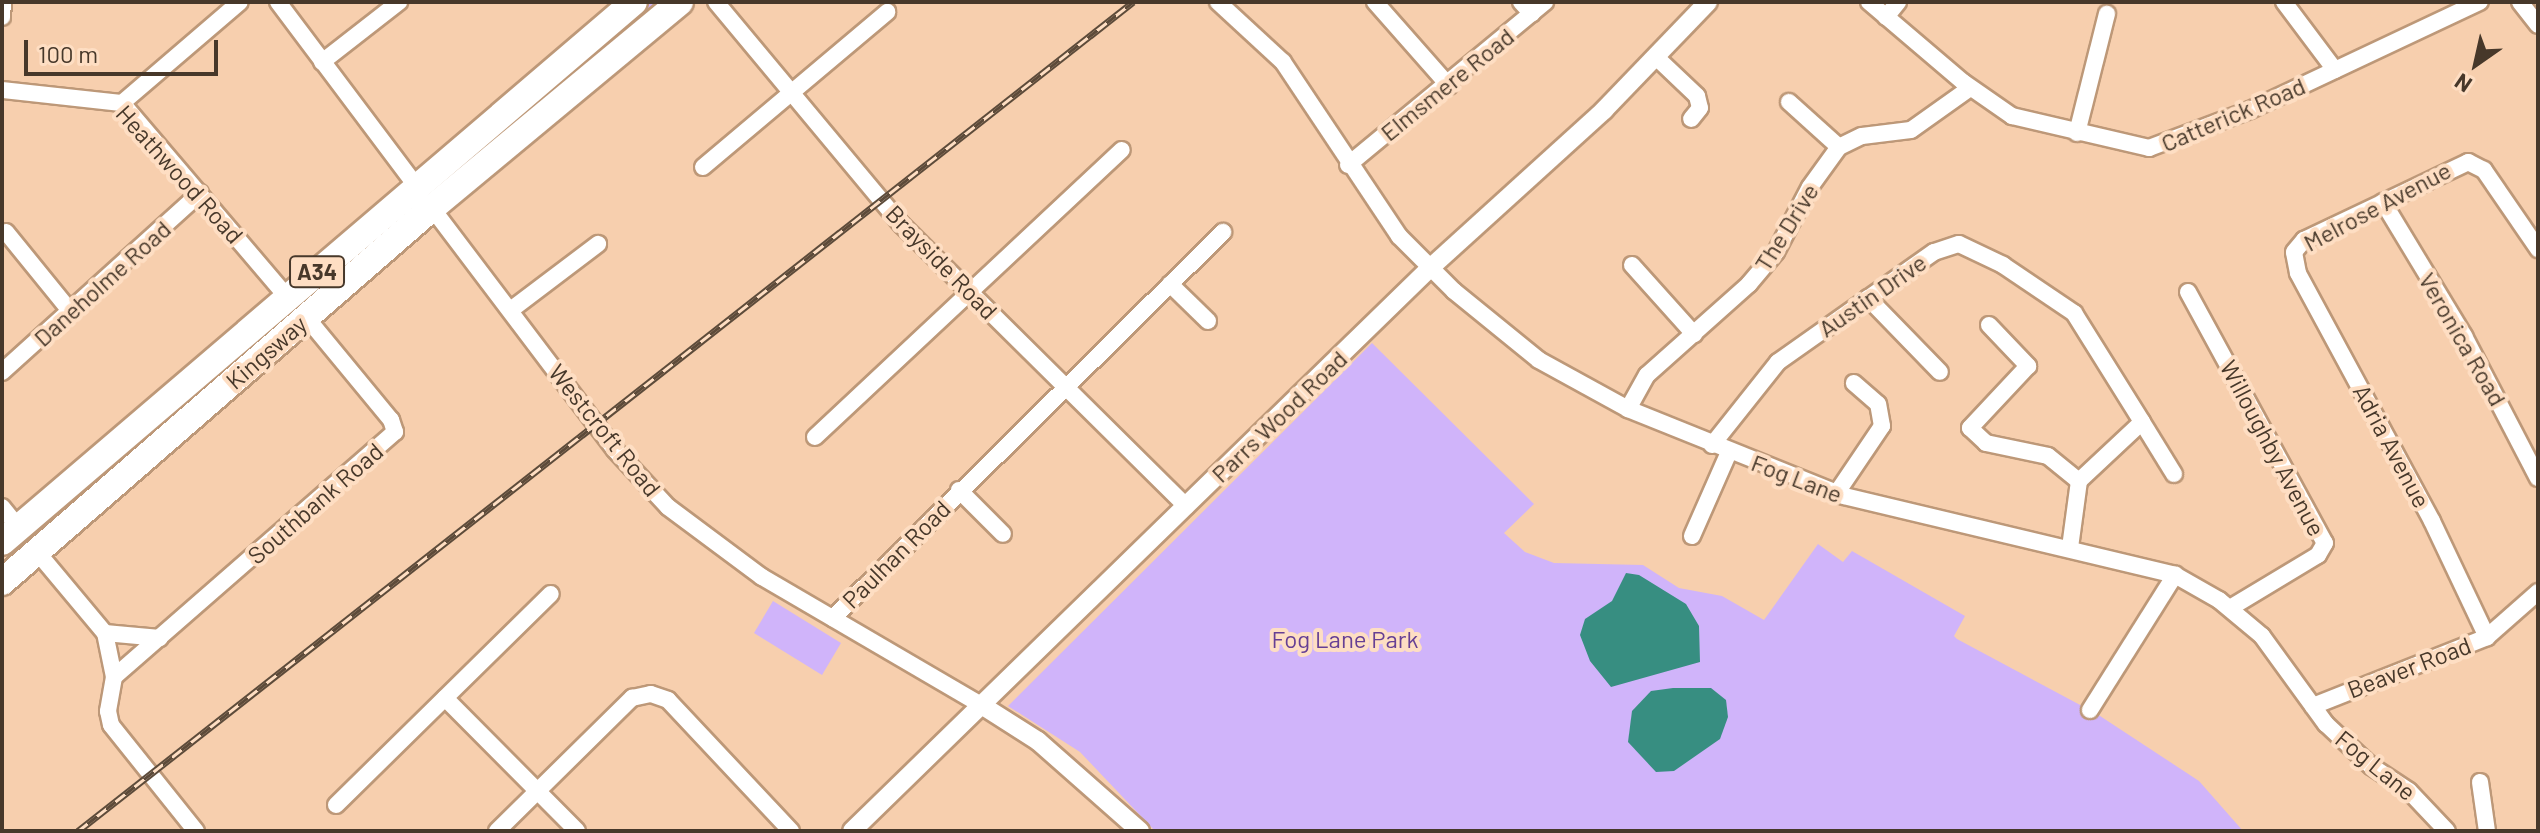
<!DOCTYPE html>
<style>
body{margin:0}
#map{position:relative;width:2540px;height:833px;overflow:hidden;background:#f7cfae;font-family:Barlow,sans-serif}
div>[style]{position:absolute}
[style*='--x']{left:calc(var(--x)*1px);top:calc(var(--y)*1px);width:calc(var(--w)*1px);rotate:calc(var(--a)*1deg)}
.green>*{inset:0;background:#d0b4fa}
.water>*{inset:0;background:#378e81}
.roads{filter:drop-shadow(2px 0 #bd9878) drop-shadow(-2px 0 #bd9878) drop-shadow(0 2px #bd9878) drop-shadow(0 -2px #bd9878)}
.minor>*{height:16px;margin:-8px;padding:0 8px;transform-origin:8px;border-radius:8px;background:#fff}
.tertiary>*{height:18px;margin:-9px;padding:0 9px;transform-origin:9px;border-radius:9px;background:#fff}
.trunk>*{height:26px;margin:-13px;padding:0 13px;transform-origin:13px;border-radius:13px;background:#fff}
.rail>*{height:7px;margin-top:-3.5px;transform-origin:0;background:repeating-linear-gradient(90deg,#fedec3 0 12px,#5d4b3a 0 24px);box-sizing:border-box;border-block:2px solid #5d4b3a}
span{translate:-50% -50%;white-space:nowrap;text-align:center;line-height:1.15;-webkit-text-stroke:8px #fedec3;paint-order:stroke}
.shield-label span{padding:2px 6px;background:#fedec3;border:2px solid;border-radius:6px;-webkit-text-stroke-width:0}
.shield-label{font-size:22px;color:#47382a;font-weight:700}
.street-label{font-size:24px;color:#47382a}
.park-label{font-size:24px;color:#663f94}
.frame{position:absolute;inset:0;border:4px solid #47382a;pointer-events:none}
.north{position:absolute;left:2436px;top:24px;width:80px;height:80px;-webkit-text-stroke:6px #fedec3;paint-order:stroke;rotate:214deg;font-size:22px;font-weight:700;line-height:32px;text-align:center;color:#47382a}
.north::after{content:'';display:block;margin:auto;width:28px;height:36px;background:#47382a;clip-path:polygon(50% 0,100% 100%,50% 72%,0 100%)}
.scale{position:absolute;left:24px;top:40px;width:194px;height:36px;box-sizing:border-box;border:4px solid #47382a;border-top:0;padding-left:10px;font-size:24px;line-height:28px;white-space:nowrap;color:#47382a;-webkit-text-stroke:6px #fedec3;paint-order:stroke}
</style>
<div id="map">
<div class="green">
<i style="clip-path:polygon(652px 2px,666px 2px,465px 173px,459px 166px)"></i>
<i style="clip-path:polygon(1372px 343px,1534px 504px,1504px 533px,1525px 552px,1554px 563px,1643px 565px,1679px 588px,1722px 596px,1764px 620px,1818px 544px,1843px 562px,1852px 551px,1965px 616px,1954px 636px,1957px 639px,2097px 714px,2199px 781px,2243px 831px,1155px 831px,1080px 752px,1008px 706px)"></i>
<i style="clip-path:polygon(773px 601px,841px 643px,822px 675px,754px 633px)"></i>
</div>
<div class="water">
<i style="clip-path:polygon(1626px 573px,1639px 575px,1686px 604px,1699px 626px,1700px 662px,1611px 687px,1590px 661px,1580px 635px,1585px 619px,1612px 601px)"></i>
<i style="clip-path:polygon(1673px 688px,1711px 688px,1726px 700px,1728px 717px,1720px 739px,1674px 771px,1656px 772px,1628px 742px,1632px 711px,1651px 691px)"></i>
</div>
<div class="roads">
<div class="minor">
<i style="--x:278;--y:2;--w:230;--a:53.1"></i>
<i style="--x:716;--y:2;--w:290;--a:50.2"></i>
<i style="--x:902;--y:225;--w:400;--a:44.7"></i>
<i style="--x:1218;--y:2;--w:88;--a:42.7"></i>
<i style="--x:1283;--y:62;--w:209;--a:56.3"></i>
<i style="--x:1399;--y:236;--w:78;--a:45"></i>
<i style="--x:1454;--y:291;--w:109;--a:39.1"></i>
<i style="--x:1539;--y:360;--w:102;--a:28.8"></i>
<i style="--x:1628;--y:409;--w:233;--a:21.9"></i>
<i style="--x:1844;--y:496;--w:340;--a:13.4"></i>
<i style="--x:2175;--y:575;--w:51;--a:29.6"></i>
<i style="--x:2219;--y:600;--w:56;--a:39.9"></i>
<i style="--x:2262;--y:636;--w:109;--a:54"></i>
<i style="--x:2326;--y:724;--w:62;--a:43"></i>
<i style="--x:2371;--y:766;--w:45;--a:33.3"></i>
<i style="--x:2409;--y:791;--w:55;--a:46.5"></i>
<i style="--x:1375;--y:2;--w:112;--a:48.6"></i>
<i style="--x:1521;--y:2;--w:16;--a:47"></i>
<i style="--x:1869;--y:2;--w:123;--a:40.4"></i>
<i style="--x:1963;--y:82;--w:60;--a:34.8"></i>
<i style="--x:2012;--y:116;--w:141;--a:13.1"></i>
<i style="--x:2149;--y:148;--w:108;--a:-20.6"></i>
<i style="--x:2250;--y:110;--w:254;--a:-25.2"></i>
<i style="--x:2284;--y:2;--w:85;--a:53.1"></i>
<i style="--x:2520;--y:2;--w:29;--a:52"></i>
<i style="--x:2;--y:17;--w:15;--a:-86"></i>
<i style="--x:1886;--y:17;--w:19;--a:-51"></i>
<i style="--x:1657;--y:58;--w:55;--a:43.5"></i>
<i style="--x:1697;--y:96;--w:12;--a:76"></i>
<i style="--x:1700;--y:108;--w:14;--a:129"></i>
<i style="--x:322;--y:62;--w:98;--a:-37.9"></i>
<i style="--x:2;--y:90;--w:121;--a:6.2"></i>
<i style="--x:122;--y:103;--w:256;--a:49.6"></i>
<i style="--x:1789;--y:102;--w:67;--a:42"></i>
<i style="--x:122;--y:103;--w:155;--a:-40.6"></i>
<i style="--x:2077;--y:133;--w:123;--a:-75.9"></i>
<i style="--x:1348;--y:165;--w:256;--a:-39.6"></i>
<i style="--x:703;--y:167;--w:241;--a:-40.1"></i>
<i style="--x:2383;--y:202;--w:157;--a:58.8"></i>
<i style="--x:2464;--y:336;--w:160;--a:62.5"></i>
<i style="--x:432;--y:208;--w:303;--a:52.9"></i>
<i style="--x:615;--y:450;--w:78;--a:47.1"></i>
<i style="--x:668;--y:507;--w:117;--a:36.7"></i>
<i style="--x:762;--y:577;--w:256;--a:30.3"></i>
<i style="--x:6;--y:232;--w:103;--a:50.9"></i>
<i style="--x:1632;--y:265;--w:93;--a:48.1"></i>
<i style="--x:1170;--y:284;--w:53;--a:44.2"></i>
<i style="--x:2188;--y:292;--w:286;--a:61.4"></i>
<i style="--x:2325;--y:543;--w:14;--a:120"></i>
<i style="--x:2318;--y:555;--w:103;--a:148.9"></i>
<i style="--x:1868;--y:298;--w:103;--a:45.8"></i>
<i style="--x:512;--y:309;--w:108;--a:-37.1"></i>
<i style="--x:1989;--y:325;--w:57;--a:46.4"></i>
<i style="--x:2028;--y:366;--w:85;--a:133.1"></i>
<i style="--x:1970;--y:428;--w:22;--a:43"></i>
<i style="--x:1986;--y:443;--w:63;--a:11.8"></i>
<i style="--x:2048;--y:456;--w:40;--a:39"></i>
<i style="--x:2;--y:372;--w:267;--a:-42.1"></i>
<i style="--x:1628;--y:409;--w:39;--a:-61"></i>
<i style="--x:1647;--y:375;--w:137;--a:-41.7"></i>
<i style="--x:1749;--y:284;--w:42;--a:-49.8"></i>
<i style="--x:1776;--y:252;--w:73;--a:-62.4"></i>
<i style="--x:1810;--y:187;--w:49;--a:-54.1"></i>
<i style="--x:1839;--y:147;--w:25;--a:-26"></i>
<i style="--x:1862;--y:136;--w:49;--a:-7"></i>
<i style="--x:1911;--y:130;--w:72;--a:-35.4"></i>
<i style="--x:2142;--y:422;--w:61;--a:58.4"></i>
<i style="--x:815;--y:437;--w:420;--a:-43.1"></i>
<i style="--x:1712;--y:445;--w:106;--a:-51.5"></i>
<i style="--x:1778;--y:362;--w:191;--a:-35.2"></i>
<i style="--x:1934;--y:252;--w:26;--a:-18"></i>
<i style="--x:1959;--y:244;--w:49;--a:25.5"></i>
<i style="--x:2003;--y:265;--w:86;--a:34.1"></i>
<i style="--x:2074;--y:313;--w:128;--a:58"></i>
<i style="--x:2142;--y:422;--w:86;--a:136.9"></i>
<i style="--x:2079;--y:481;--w:68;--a:97.7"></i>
<i style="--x:959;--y:490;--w:62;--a:45"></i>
<i style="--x:1836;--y:494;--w:82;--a:-55.9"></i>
<i style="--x:1882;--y:426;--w:22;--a:-100"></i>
<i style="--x:1878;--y:404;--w:32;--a:-139"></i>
<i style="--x:2;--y:507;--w:27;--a:51"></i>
<i style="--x:1692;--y:536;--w:92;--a:-66.2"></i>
<i style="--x:38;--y:553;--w:104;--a:50.1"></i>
<i style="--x:105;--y:633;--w:45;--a:78.4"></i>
<i style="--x:114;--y:677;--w:35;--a:100"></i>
<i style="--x:108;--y:711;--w:14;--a:78"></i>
<i style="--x:111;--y:725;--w:136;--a:51.3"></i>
<i style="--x:833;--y:618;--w:549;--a:-44.7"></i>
<i style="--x:105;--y:633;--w:55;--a:5.2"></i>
<i style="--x:2487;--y:637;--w:128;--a:-115.4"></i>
<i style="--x:2432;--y:521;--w:282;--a:-118.4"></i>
<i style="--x:2298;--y:273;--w:21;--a:-101"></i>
<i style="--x:2294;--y:252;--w:16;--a:-50"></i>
<i style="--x:2304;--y:240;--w:182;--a:-25.4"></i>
<i style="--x:2468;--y:162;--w:18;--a:27"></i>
<i style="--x:2484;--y:170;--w:96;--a:55.6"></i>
<i style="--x:114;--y:677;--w:373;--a:-41.1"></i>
<i style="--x:395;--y:432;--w:13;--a:-108"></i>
<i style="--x:391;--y:420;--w:134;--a:-129.5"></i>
<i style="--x:445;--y:698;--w:187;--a:45.2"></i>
<i style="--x:2313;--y:706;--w:187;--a:-21.6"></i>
<i style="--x:2487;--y:637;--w:68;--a:-41.4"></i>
<i style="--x:2090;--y:710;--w:160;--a:-57.8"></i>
<i style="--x:2480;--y:782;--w:49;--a:81.9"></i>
<i style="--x:336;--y:805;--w:301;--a:-44.5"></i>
<i style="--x:497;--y:831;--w:190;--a:-44.6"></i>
<i style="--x:632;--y:698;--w:19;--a:-12"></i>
<i style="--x:651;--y:694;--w:18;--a:19"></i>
<i style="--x:668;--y:700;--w:180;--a:46.8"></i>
</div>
<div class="tertiary">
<i style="--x:983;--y:706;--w:65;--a:32.5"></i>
<i style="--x:1038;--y:741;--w:136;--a:41.4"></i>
<i style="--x:852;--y:831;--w:807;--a:-44.25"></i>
<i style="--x:1430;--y:268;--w:235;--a:-42.2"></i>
<i style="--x:1604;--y:110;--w:150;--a:-46.1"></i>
</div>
<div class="trunk">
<i style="--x:2;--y:542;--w:831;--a:-40.51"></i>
<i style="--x:2;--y:582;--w:570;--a:-41.02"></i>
<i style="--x:432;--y:208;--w:322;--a:-39.7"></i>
</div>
</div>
<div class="rail">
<i style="--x:78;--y:831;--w:1342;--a:-38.16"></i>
</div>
<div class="shield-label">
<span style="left:317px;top:272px">A34</span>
</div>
<div class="street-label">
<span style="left:1447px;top:84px;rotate:-39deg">Elmsmere Road</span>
<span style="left:2233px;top:114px;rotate:-23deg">Catterick Road</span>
<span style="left:180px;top:174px;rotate:48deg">Heathwood Road</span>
<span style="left:2377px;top:206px;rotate:-28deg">Melrose Avenue</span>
<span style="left:1786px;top:227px;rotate:-58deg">The Drive</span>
<span style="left:942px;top:262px;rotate:46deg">Brayside Road</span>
<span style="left:102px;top:283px;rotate:-42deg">Daneholme Road</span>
<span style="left:1872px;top:295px;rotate:-35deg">Austin Drive</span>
<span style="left:2463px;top:339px;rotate:60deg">Veronica Road</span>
<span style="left:266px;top:352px;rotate:-41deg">Kingsway</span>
<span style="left:1279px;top:416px;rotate:-44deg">Parrs Wood Road</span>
<span style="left:605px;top:430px;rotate:51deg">Westcroft Road</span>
<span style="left:2392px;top:446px;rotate:62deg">Adria Avenue</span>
<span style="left:2273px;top:448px;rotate:62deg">Willoughby Avenue</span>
<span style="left:1797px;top:478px;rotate:21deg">Fog Lane</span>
<span style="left:315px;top:503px;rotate:-41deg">Southbank Road</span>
<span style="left:896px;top:554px;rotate:-45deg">Paulhan Road</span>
<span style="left:2409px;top:667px;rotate:-21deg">Beaver Road</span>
<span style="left:2376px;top:765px;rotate:39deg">Fog Lane</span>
</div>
<div class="park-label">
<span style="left:1345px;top:639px">Fog Lane Park</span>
</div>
<div class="frame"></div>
<div class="north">N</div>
<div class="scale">100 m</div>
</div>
